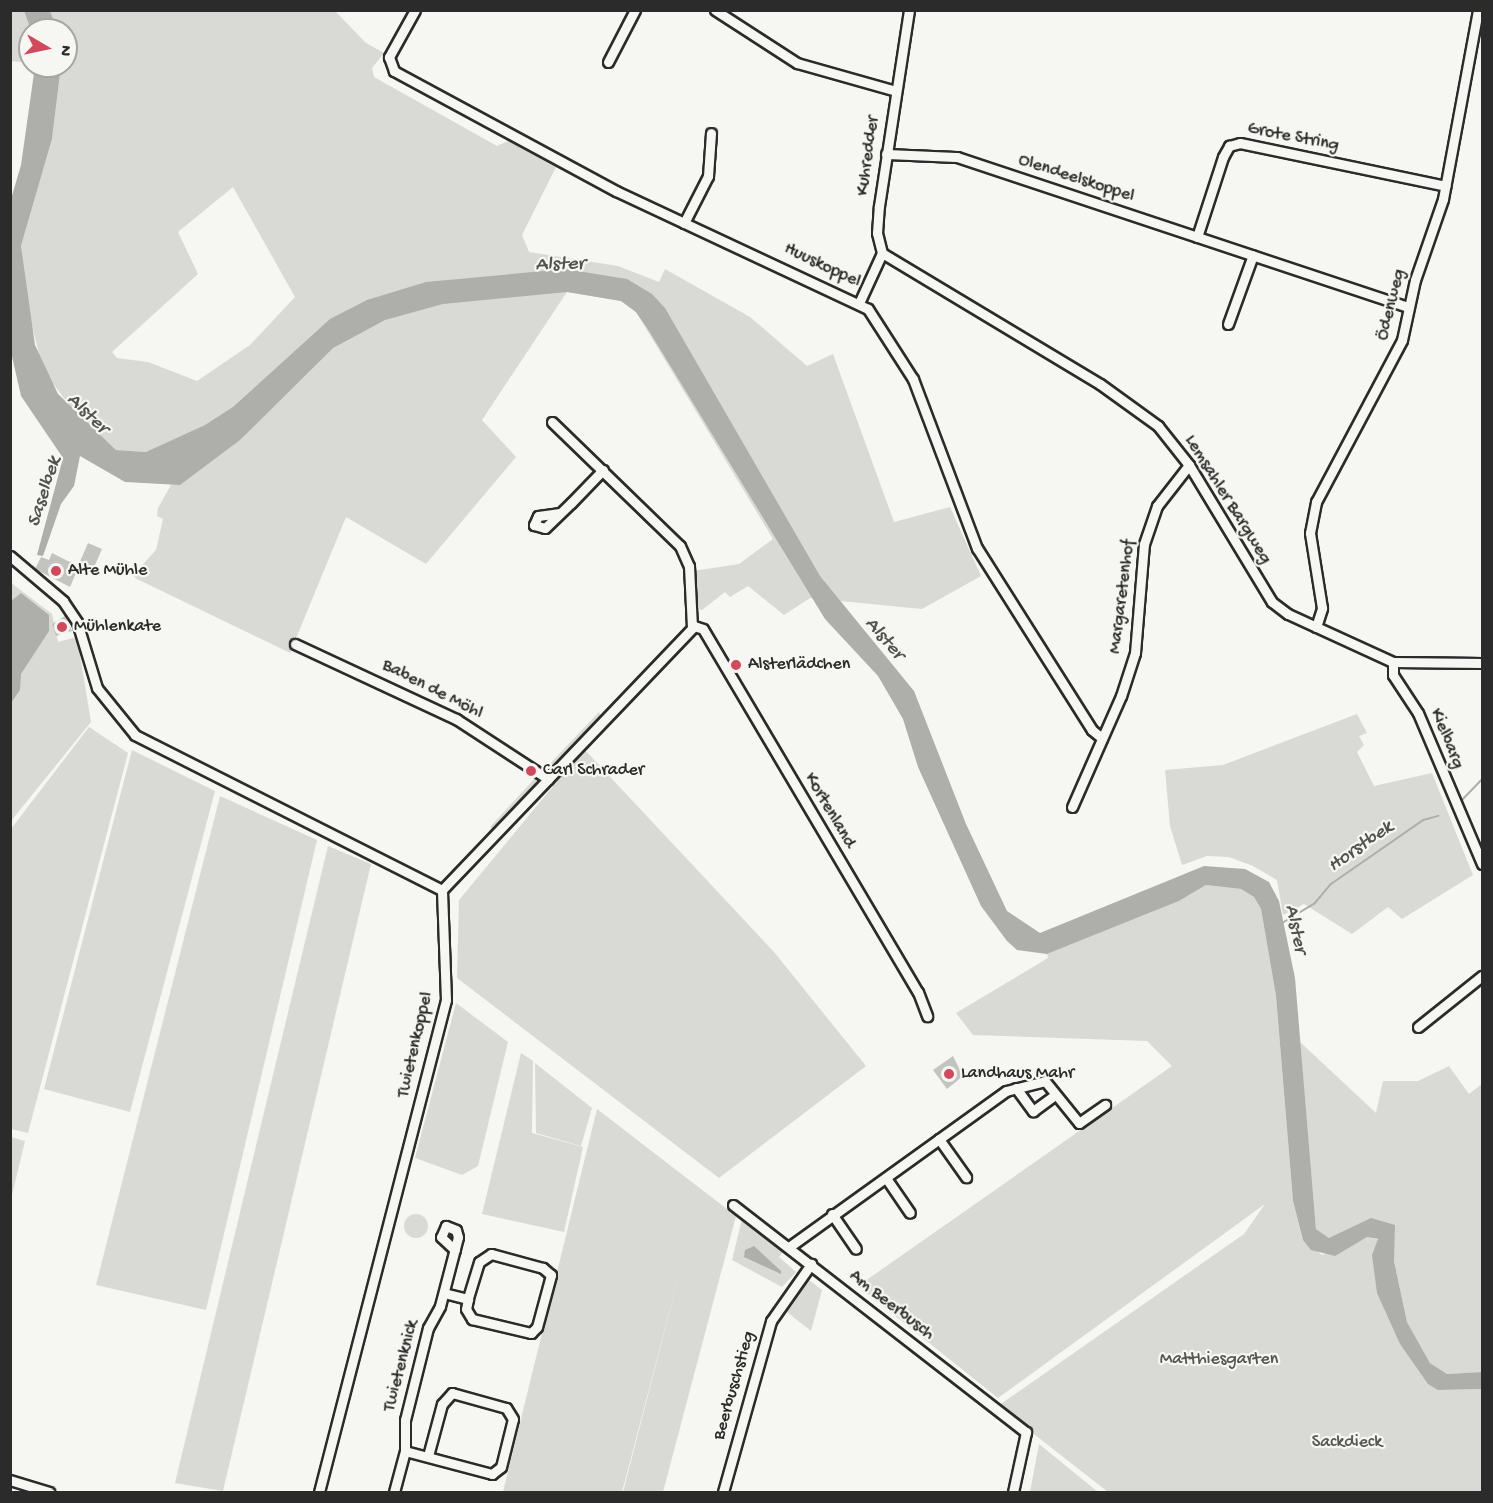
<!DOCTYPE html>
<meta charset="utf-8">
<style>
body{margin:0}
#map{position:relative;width:1493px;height:1503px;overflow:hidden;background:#f6f6f2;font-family:"Gochi Hand",sans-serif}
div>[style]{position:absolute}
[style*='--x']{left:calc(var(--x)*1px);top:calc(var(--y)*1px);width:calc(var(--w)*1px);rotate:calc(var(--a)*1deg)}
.green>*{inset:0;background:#d9d9d5}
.round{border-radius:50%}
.water>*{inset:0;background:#aeaeab}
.stream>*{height:2px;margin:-1px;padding:0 1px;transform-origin:1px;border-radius:1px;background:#aeaeab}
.building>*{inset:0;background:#c3c3c0}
.roads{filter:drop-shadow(2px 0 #2b2b2b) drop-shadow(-2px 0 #2b2b2b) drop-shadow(0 2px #2b2b2b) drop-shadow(0 -2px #2b2b2b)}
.minor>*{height:9px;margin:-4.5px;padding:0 4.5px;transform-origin:4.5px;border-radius:4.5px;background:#f6f6f2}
.dots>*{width:16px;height:16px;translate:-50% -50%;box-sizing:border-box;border:3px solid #f6f6f2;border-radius:50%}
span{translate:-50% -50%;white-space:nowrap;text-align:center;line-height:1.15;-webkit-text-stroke:4.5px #f6f6f2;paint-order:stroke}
.street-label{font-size:18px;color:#2b2b2b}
.poi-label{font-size:18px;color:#2b2b2b}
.left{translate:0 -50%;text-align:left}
.park-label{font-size:18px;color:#565656}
.water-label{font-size:20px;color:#525251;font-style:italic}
.frame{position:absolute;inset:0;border:12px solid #2b2b2b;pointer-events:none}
.north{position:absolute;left:18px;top:18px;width:60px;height:60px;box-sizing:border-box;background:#f6f6f2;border:2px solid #a5a5a2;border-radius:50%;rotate:99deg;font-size:16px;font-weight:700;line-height:24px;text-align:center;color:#2b2b2b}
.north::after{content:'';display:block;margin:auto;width:21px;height:27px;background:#d1495b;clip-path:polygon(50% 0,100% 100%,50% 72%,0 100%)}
</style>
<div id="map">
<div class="green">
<i style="clip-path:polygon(10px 11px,24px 11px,31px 30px,30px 63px,11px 61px)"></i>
<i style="clip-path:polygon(evenodd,50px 11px,335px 11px,366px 43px,384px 53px,372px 68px,374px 77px,497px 146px,508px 141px,556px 167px,522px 235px,529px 252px,618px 266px,659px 282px,665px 269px,750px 317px,807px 366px,833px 354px,894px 522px,950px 507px,981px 576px,922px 609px,810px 598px,784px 615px,748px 586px,730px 597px,725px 592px,702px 610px,695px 608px,693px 571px,739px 564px,773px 539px,636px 312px,621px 301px,567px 292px,482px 420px,516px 457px,426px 564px,346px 517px,290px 653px,137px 579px,133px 575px,156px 550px,163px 519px,157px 516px,158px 508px,171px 485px,164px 446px,146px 452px,116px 450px,69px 405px,43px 370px,27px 305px,21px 246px,52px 139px,61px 66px,66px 66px,66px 30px,58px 30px,50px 11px,233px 187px,295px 297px,250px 345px,197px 381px,148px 362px,117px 358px,112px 352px,198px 274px,178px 232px,233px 187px)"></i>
<i style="clip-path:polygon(10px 582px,52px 614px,58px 642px,77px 637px,91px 722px,11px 821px)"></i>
<i style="clip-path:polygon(599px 712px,602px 718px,553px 769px,545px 769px)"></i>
<i style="clip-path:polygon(1357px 714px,1367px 733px,1359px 736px,1364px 745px,1357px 752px,1374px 786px,1432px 773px,1473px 875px,1402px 919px,1388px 907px,1352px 934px,1304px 904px,1283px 915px,1277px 880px,1253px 866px,1229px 857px,1207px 856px,1182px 865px,1170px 826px,1165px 770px,1223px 765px)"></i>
<i style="clip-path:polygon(89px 727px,128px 753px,28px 1133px,11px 1129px,11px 829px)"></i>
<i style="clip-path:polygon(584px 749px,774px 952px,866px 1066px,719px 1178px,457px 978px,459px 900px)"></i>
<i style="clip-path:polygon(132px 750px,215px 791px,130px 1112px,44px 1089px)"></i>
<i style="clip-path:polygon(537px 776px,535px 788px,494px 830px,490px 827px)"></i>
<i style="clip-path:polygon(220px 796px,317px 840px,206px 1310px,96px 1285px)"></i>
<i style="clip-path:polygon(328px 846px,371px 864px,223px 1491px,175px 1483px)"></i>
<i style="clip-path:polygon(1206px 885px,1241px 889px,1254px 897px,1261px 909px,1276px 996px,1293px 1201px,1303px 1240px,1322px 1255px,1367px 1237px,1379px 1240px,1375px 1247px,1400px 1344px,1438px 1390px,1482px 1389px,1482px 1492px,1108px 1492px,998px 1406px,1244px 1234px,1265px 1204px,998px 1398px,858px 1286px,1172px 1066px,1147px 1041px,973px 1035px,956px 1013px,1048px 958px,1047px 954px,1179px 901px)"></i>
<i style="clip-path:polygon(456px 1003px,508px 1042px,478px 1166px,462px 1175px,415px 1158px)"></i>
<i style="clip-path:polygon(1300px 1042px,1376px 1113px,1383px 1081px,1418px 1081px,1449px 1066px,1469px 1094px,1482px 1084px,1482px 1372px,1447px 1374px,1430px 1363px,1407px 1322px,1394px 1261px,1394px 1225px,1329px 1238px,1316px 1229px)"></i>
<i style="clip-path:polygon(521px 1053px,533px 1061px,532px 1133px,583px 1147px,564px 1232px,482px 1214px)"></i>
<i style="clip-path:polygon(535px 1063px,592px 1108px,581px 1146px,536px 1133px)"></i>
<i style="clip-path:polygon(597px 1109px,736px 1216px,663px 1492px,623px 1492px,683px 1260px,622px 1492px,503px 1492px)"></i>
<i style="clip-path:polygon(11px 1137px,25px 1141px,11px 1199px,10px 1137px)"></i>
<i class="round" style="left:404px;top:1214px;width:24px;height:24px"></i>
<i style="clip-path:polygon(742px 1219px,785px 1249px,779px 1257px,796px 1272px,782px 1287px,732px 1260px)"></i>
<i style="clip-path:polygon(809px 1280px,822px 1290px,811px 1331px,787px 1312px)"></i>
<i style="clip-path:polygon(1039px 1444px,1098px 1492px,1030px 1492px)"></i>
</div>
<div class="water">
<i style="clip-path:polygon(24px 11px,50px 11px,58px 30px,31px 30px)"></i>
<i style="clip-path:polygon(35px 66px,61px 66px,52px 139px,21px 246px,35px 345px,58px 394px,116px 450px,146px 452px,205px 425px,233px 407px,330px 319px,367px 300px,426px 282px,565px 269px,627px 279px,652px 294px,665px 308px,820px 576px,914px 691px,966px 824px,1007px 911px,1040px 933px,1204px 866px,1245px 869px,1269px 882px,1279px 901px,1295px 978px,1316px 1229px,1329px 1238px,1371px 1218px,1395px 1225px,1394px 1261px,1407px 1322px,1430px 1363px,1447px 1374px,1482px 1372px,1482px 1389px,1438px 1390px,1428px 1384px,1400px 1344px,1377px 1293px,1372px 1255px,1378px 1239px,1367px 1237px,1335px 1256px,1311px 1250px,1303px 1240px,1293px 1201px,1276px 996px,1261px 909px,1254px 897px,1241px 889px,1206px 885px,1179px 901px,1047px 954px,1017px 950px,1007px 941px,981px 906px,918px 767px,903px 719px,878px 676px,825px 619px,649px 331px,636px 312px,621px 301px,567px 292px,443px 304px,385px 320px,333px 348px,240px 440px,180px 485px,125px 482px,80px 456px,74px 486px,61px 504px,43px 556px,37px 555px,63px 458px,21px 396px,11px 352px,11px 199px,21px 165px)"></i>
<i style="clip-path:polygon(21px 593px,49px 615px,49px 631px,21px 674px,20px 690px,11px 703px,11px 601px)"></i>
<i style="clip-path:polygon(754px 1246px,781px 1271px,781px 1274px,744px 1257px,745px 1250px)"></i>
</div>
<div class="stream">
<i style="--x:1460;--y:802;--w:32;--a:-46"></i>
<i style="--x:1282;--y:923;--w:37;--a:-31"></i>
<i style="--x:1314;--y:904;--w:26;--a:-50"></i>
<i style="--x:1331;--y:884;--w:112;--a:-34.8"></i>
<i style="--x:1423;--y:820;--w:16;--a:-15"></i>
</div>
<div class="building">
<i style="clip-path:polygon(88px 543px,102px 549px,92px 572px,79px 566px,70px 587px,35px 569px,41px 557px,49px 560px,52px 553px,78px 566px)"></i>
<i style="clip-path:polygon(65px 616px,72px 631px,56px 636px,52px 624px)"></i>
<i style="clip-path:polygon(953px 1056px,963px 1076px,947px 1089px,933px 1070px)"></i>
</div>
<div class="roads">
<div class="minor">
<i style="--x:415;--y:10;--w:54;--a:119"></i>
<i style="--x:389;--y:57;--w:15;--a:70"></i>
<i style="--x:394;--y:71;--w:252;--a:28.4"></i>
<i style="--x:616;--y:191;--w:278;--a:25.1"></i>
<i style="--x:868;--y:309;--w:83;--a:57.3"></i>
<i style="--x:913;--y:379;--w:181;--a:69.3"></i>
<i style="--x:977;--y:548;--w:215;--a:57.7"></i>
<i style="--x:1092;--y:730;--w:13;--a:39"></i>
<i style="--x:715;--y:10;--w:98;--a:32.9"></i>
<i style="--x:797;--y:63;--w:103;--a:15.8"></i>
<i style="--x:608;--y:62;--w:59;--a:-62.6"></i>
<i style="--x:886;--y:154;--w:71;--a:2.4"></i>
<i style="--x:957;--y:157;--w:476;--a:18.4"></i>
<i style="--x:684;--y:223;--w:53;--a:-62.9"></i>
<i style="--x:708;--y:176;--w:43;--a:-86"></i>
<i style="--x:1197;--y:237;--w:84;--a:-72"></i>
<i style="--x:1223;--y:157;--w:13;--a:-61"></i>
<i style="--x:1229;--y:146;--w:11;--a:-15"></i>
<i style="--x:1240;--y:143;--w:210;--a:11.8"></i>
<i style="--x:882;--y:253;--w:254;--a:31"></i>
<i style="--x:1100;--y:384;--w:72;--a:35.9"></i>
<i style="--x:1158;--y:426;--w:50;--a:51.5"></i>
<i style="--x:1189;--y:465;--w:160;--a:58.8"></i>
<i style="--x:1272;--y:602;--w:20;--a:37"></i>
<i style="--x:1288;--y:614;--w:115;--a:24.6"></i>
<i style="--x:1393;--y:662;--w:89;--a:0.6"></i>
<i style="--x:860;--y:301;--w:53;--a:-65.4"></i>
<i style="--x:882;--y:253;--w:21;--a:-104"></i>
<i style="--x:877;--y:233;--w:27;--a:-86"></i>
<i style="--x:879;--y:206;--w:198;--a:-81.3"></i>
<i style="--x:1228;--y:324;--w:73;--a:-70.1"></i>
<i style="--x:552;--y:422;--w:178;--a:44.1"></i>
<i style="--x:680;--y:546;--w:22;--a:66"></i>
<i style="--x:689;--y:566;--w:61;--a:87.2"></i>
<i style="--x:560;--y:513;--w:22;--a:172"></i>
<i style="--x:538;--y:516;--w:10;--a:114"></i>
<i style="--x:534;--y:525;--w:11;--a:15"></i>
<i style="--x:545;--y:528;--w:36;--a:-44"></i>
<i style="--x:571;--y:503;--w:46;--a:-45.9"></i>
<i style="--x:10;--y:556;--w:70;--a:40.3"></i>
<i style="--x:63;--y:601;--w:25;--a:56"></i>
<i style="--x:77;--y:622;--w:69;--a:73.1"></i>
<i style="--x:97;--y:688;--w:60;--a:51"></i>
<i style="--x:135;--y:735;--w:344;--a:26.8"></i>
<i style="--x:1316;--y:627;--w:20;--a:-72"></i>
<i style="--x:1322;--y:608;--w:76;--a:-99.1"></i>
<i style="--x:1310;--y:533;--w:32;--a:-79"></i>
<i style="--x:1316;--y:502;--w:183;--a:-62"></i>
<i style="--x:1402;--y:340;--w:61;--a:-77.8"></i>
<i style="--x:1415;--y:280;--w:86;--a:-70.9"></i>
<i style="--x:1443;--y:199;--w:192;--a:-79.5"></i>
<i style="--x:295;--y:644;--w:178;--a:25"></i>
<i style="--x:456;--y:719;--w:110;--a:33.1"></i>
<i style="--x:1393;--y:662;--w:13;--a:90"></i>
<i style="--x:1393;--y:675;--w:45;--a:56.7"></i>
<i style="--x:1418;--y:713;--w:164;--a:67"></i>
<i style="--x:1072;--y:807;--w:121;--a:-66.2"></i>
<i style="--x:1121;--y:696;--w:45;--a:-72"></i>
<i style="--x:1135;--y:653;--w:109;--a:-85.3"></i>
<i style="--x:1144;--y:544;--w:40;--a:-71.1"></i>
<i style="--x:1157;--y:506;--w:52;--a:-52"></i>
<i style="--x:1418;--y:1027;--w:82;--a:-38.6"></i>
<i style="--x:1016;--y:1088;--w:29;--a:54"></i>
<i style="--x:1033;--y:1111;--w:26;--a:-36"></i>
<i style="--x:939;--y:1139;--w:47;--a:54.6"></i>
<i style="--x:886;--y:1178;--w:42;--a:55.6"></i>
<i style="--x:733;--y:1205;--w:371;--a:37.8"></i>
<i style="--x:1026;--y:1432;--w:61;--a:102.2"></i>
<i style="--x:832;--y:1214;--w:42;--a:55.6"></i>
<i style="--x:789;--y:1247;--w:267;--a:-35.7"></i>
<i style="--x:1006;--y:1091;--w:40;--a:-14.4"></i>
<i style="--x:1045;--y:1081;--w:54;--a:51"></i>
<i style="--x:1079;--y:1123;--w:32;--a:-35"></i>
<i style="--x:444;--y:1293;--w:25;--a:14"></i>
<i style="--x:468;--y:1299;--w:10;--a:101"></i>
<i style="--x:466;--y:1309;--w:12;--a:59"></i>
<i style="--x:472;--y:1319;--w:61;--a:13.3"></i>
<i style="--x:531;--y:1333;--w:8;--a:-45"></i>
<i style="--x:537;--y:1327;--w:54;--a:-74.9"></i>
<i style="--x:551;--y:1275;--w:11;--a:-139"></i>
<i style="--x:543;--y:1268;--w:54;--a:-164.9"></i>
<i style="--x:491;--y:1254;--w:14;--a:146"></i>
<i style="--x:479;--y:1262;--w:39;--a:107"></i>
<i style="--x:405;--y:1451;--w:90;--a:14.8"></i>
<i style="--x:492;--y:1474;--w:11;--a:-38"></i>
<i style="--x:501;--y:1467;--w:49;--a:-76"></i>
<i style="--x:513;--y:1419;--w:13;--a:-122"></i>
<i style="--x:506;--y:1408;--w:56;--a:-164.5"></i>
<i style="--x:452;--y:1393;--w:15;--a:132"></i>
<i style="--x:442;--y:1404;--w:54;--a:105.1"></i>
<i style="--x:10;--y:1480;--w:41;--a:17.1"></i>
<i style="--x:319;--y:1492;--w:508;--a:-75.53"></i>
<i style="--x:446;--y:1000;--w:110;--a:-92.1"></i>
<i style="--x:442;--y:890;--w:365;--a:-46.3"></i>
<i style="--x:694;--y:626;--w:9;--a:18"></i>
<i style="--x:703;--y:629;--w:422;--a:59.4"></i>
<i style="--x:918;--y:992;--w:26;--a:69"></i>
<i style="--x:394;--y:1492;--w:42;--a:-75"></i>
<i style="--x:405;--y:1451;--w:31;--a:-90"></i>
<i style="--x:405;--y:1420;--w:95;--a:-76"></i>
<i style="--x:428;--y:1328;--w:25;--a:-61"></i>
<i style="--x:440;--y:1306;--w:71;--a:-75.4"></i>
<i style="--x:458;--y:1237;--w:7;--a:-106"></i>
<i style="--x:456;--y:1230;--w:11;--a:-158"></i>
<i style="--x:446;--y:1226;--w:12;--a:114"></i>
<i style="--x:441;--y:1237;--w:19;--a:43"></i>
<i style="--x:723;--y:1492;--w:178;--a:-74.3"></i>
<i style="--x:771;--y:1321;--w:70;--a:-54.9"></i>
</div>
</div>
<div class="dots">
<i style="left:56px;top:571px;background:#d1495b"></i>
<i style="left:62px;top:627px;background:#d1495b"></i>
<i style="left:736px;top:665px;background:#d1495b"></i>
<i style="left:531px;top:771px;background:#d1495b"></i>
<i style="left:949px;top:1074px;background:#d1495b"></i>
</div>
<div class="street-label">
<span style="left:1293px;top:138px;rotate:11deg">Grote String</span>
<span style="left:869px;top:156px;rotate:-82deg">Kuhredder</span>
<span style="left:1076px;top:179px;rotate:18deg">Olendeelskoppel</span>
<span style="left:822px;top:266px;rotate:25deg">Huuskoppel</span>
<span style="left:1392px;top:305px;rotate:-76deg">Ödenweg</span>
<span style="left:1227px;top:500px;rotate:58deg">Lemsahler Bargweg</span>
<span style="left:1123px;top:597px;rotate:-83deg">Margaretenhof</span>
<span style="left:432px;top:690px;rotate:27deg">Baben de Möhl</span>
<span style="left:1446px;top:739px;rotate:68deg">Kielbarg</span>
<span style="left:829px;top:811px;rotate:60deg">Kortenland</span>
<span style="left:416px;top:1045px;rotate:-77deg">Twietenkoppel</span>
<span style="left:891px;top:1306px;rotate:38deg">Am Beerbusch</span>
<span style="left:402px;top:1366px;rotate:-75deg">Twietenknick</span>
<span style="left:735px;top:1386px;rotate:-74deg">Beerbuschstieg</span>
</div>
<div class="poi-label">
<span class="left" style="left:68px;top:571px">Alte Mühle</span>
<span class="left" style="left:74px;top:627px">Mühlenkate</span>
<span class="left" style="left:748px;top:665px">Alsterlädchen</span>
<span class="left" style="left:543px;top:771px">Carl Schrader</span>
<span class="left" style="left:961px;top:1074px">Landhaus Mahr</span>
</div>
<div class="park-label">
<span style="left:1219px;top:1360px">Matthiesgarten</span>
<span style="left:1347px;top:1443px">Sackdieck</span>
</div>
<div class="water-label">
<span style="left:560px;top:265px;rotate:-1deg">Alster</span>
<span style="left:87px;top:414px;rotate:44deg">Alster</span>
<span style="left:45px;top:492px;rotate:-72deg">Saselbek</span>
<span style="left:884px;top:639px;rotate:49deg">Alster</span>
<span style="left:1361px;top:847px;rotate:-35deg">Horstbek</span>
<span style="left:1295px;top:929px;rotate:78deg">Alster</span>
</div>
<div class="frame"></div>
<div class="north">N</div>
</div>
